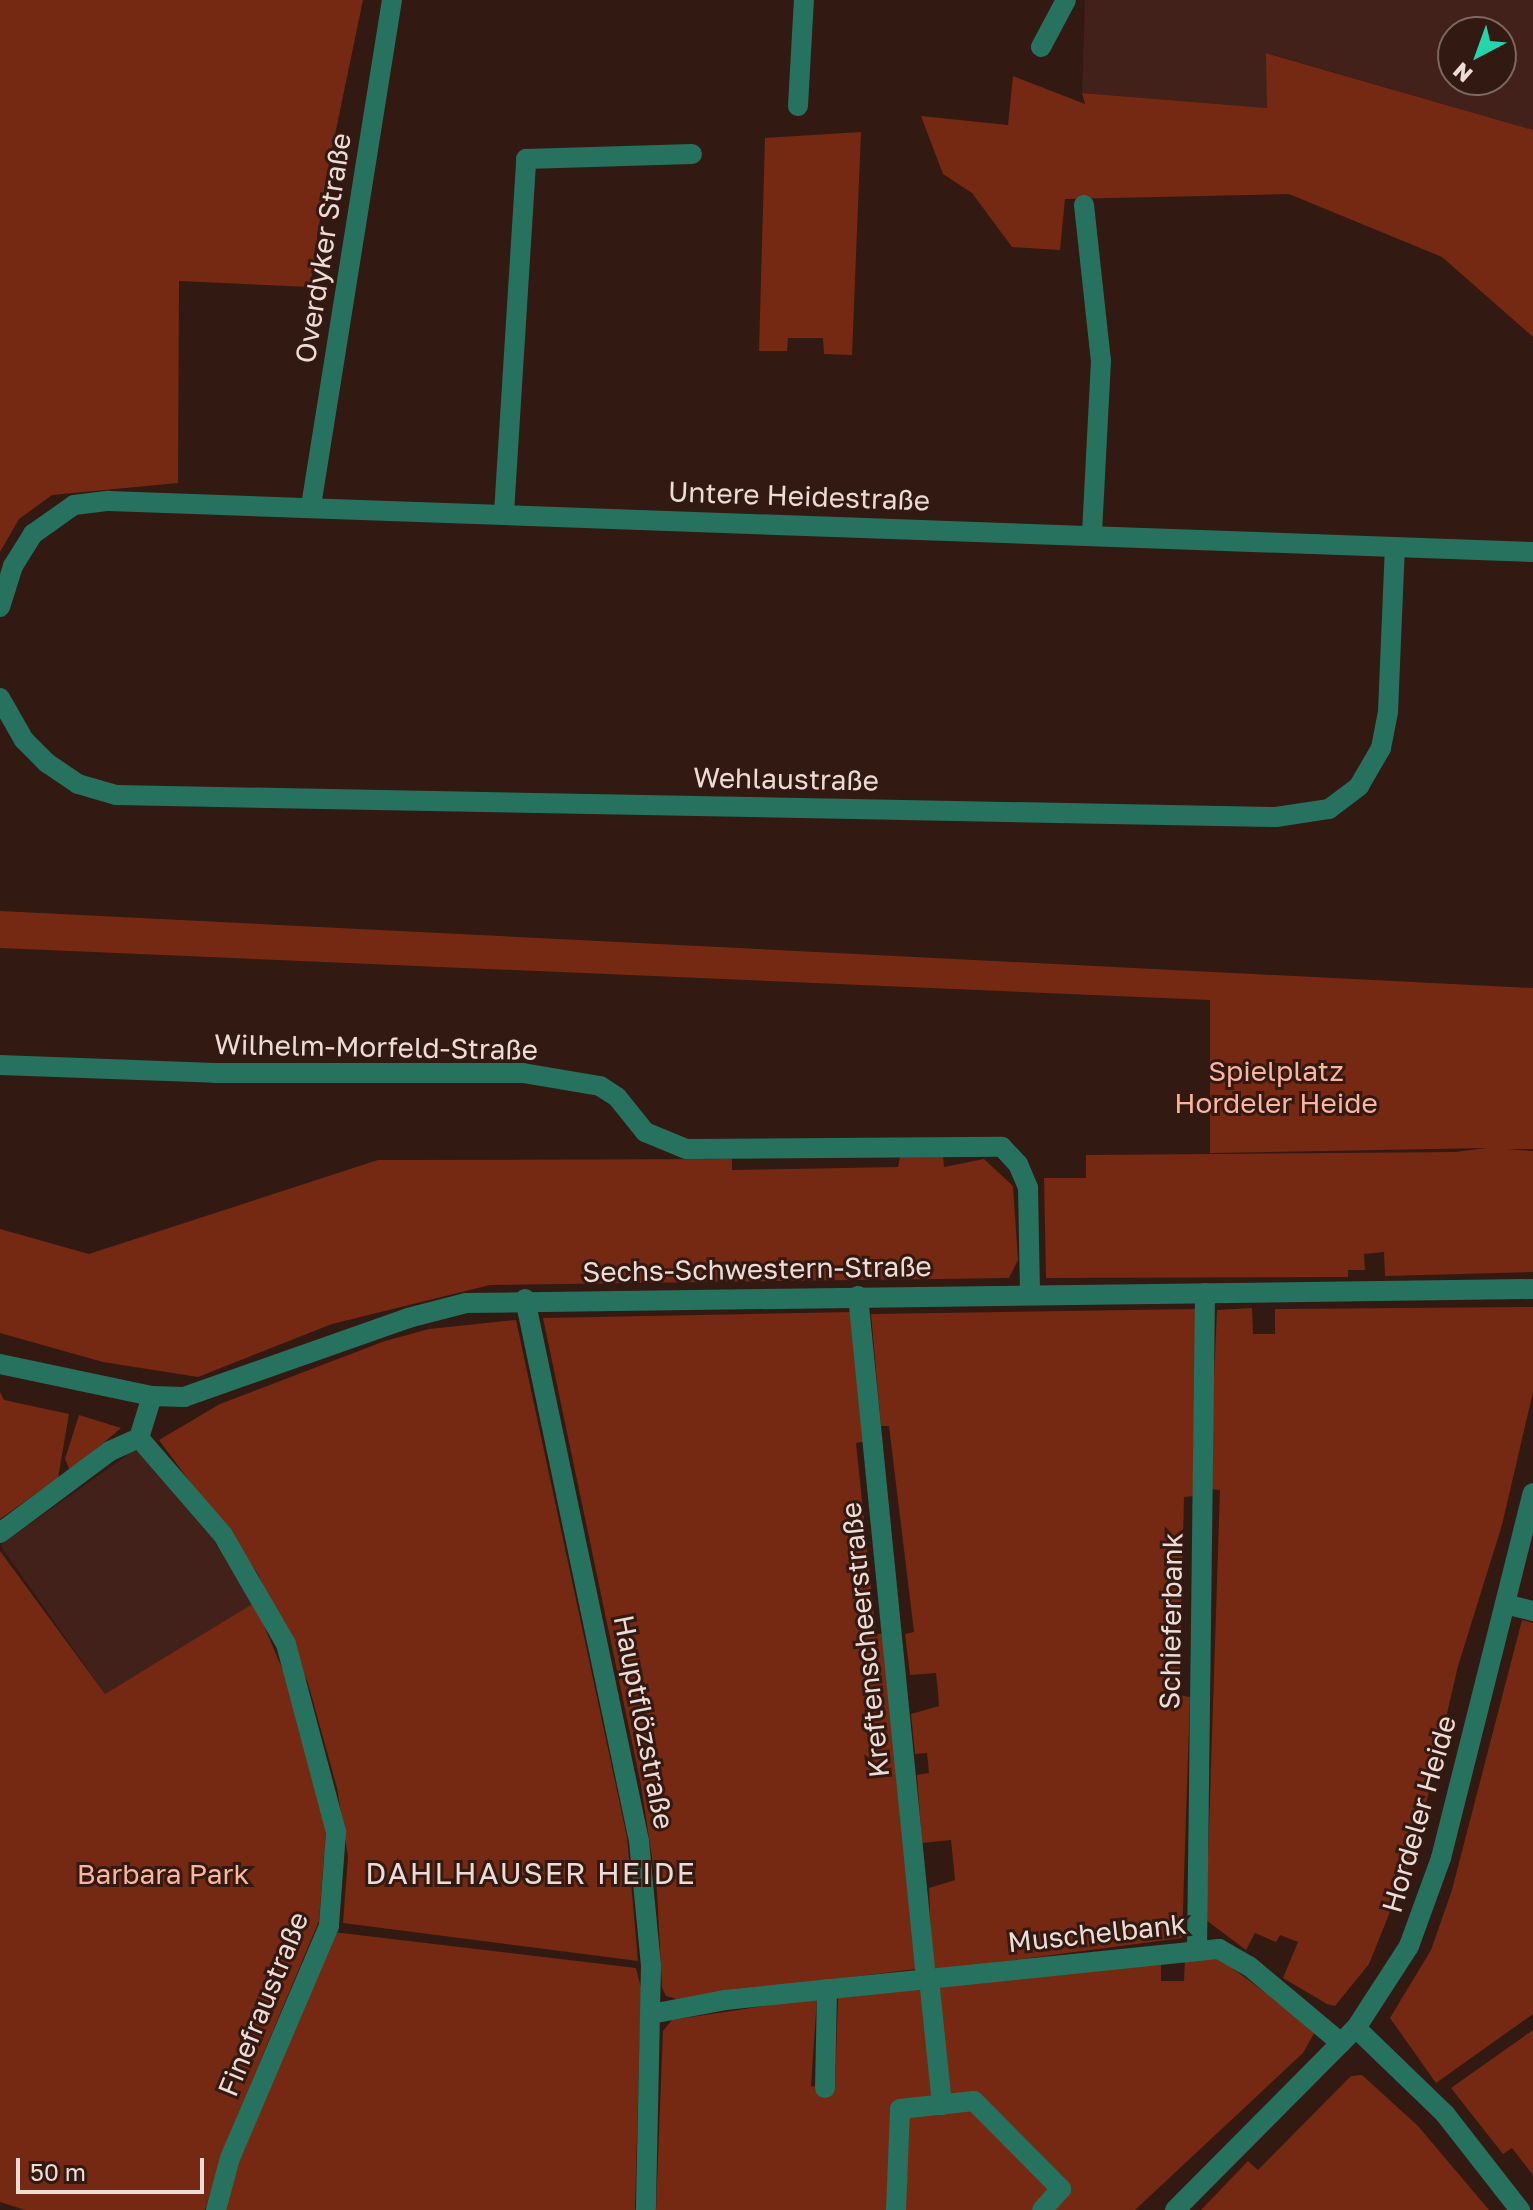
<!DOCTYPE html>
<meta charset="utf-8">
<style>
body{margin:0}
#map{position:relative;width:1533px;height:2210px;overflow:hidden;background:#321912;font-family:"Golos Text",sans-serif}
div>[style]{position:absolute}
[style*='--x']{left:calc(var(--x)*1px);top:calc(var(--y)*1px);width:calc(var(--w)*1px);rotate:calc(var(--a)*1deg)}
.built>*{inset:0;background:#412119}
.green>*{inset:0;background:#752912}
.street>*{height:20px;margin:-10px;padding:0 10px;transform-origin:10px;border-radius:10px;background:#26725e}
span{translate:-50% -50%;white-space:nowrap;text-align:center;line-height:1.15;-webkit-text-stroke:6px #321912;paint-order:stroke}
.street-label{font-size:28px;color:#eddcd6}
.park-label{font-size:28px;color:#fcb49f}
.neighbourhood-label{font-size:30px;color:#eddcd6;letter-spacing:2px}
.north{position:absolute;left:1437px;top:16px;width:80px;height:80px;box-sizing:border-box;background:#321912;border:2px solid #7d6760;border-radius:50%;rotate:221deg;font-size:22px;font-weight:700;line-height:32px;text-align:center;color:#eddcd6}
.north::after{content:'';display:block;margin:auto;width:28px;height:36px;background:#25d5ae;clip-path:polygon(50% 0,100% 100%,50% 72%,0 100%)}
.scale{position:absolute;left:16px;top:2158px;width:188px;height:36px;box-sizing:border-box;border:4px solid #eddcd6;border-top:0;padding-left:10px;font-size:24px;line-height:28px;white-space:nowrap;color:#eddcd6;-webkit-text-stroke:6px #321912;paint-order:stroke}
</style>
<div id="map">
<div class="built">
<i style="clip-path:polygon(evenodd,1085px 0,1533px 0,1533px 130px,1267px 53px,1268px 108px,1082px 93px,1085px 0,1453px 32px,1501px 32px,1501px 80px,1453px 80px,1453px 32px)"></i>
<i style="clip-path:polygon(133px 1451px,145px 1453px,211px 1536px,254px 1605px,105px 1694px,0 1545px)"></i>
</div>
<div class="green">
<i style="clip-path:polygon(0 0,363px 0,326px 178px,310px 287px,179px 281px,178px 483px,52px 495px,19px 519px,0 552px)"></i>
<i style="clip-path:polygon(1266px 53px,1533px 130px,1533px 337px,1442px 257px,1289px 194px,1065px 199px,1060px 250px,1012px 247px,972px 193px,943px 174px,921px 116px,1008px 125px,1013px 76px,1085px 104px,1082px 93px,1267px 108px)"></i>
<i style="clip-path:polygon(861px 132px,852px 355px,824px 354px,823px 338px,788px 338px,787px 351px,759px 351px,765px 138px)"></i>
<i style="clip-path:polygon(0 911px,1533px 988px,1533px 1149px,1507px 1149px,1533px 1151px,1533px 1272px,1385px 1276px,1384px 1252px,1364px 1254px,1365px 1270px,1348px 1270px,1348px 1277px,1046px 1278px,1044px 1178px,1086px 1178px,1086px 1155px,1455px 1152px,1487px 1148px,1210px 1153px,1210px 1000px,0 948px)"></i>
<i style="clip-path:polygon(943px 1156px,944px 1167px,984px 1159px,1013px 1186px,1018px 1260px,1009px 1278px,490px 1285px,332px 1324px,198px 1377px,103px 1362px,0 1333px,0 1229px,89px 1254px,378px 1160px,732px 1159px,732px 1170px,898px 1167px,900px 1157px)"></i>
<i style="clip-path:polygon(1533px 1307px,1533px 1392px,1502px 1525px,1458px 1666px,1416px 1847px,1369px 1964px,1335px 2006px,1327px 2004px,1283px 1978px,1298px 1942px,1280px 1935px,1276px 1942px,1255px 1933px,1246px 1950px,1206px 1920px,1220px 1490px,1209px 1489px,1217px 1310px,1252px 1308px,1253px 1334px,1275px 1334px,1275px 1309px)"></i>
<i style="clip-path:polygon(1197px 1309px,1194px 1496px,1184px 1497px,1179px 1695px,1190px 1697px,1182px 1938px,938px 1970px,932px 1965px,929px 1888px,955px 1880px,951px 1840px,922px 1843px,917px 1775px,929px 1773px,927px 1753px,915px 1754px,911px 1714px,939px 1706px,938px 1692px,936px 1673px,910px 1675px,905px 1634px,914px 1632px,889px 1426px,881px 1426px,871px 1314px)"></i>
<i style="clip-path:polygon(852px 1312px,866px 1441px,856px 1443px,876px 1634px,886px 1634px,916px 1969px,677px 1999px,666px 1996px,662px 1988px,657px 1891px,641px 1785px,543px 1318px)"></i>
<i style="clip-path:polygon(516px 1320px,627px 1837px,638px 1961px,343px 1923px,348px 1857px,337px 1788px,308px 1683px,258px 1574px,159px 1440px,220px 1404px,385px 1341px,429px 1329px)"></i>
<i style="clip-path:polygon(0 1392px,4px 1400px,69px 1414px,58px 1478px,0 1519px)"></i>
<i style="clip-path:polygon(79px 1415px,121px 1428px,70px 1471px,65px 1459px)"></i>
<i style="clip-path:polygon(0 1551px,105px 1694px,254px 1603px,285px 1675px,326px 1830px,319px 1921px,228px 2138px,205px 2210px,25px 2210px,0 2202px)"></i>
<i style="clip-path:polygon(1522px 1620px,1533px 1623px,1533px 2014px,1436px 2083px,1390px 2018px,1431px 1950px,1452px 1890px)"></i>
<i style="clip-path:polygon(333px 1932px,636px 1968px,641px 1988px,635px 2210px,221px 2210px,240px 2149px)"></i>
<i style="clip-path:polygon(1185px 1958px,1220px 1959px,1316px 2030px,1303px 2053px,1135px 2210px,656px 2210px,663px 2031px,672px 2020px,817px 1998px,811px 2086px,835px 2089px,838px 1998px,1161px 1963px,1161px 1981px,1184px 1981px)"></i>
<i style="clip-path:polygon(1533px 2030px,1533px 2175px,1512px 2148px,1503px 2154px,1451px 2088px)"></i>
<i style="clip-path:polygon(1362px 2075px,1418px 2126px,1489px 2210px,1201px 2210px,1248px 2161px,1258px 2170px,1351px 2076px)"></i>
</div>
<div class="street">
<i style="--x:1041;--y:47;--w:53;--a:-62"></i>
<i style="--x:798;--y:106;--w:106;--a:-86.8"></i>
<i style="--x:1084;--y:205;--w:157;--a:83.8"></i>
<i style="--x:1101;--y:361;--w:174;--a:93"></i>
<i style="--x:311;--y:506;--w:512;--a:-80.91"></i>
<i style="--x:504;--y:513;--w:355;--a:-86.4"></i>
<i style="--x:526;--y:159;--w:166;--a:-1.7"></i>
<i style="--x:0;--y:607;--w:43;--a:-72.4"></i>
<i style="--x:13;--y:566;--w:38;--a:-58"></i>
<i style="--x:33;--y:534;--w:50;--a:-35.3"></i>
<i style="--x:74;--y:505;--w:35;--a:-7"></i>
<i style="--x:109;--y:501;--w:1425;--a:2.05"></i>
<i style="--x:0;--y:698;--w:48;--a:60.3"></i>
<i style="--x:24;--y:740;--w:33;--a:45"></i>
<i style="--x:47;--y:763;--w:37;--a:34"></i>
<i style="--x:78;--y:784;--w:40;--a:16"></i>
<i style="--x:116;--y:795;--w:1160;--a:1.09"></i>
<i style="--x:1276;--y:817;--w:54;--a:-8.6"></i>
<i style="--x:1329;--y:809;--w:38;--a:-37"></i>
<i style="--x:1359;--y:786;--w:44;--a:-59.9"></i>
<i style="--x:1381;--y:748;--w:37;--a:-79"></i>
<i style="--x:1388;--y:712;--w:165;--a:-87.6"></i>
<i style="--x:0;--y:1065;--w:215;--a:2.1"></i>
<i style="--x:215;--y:1073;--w:308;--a:0"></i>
<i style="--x:523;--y:1073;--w:78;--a:9.6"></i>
<i style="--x:600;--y:1086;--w:20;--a:33"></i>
<i style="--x:617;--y:1097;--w:45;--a:51.3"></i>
<i style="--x:645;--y:1132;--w:44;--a:22.5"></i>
<i style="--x:686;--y:1149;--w:316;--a:-0.4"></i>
<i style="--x:1002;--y:1147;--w:23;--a:47"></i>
<i style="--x:1018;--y:1164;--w:26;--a:67"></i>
<i style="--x:1028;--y:1188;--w:106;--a:88.9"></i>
<i style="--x:858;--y:1296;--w:686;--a:84.31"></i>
<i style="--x:525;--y:1299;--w:554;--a:78.12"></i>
<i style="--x:639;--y:1841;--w:125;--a:84.5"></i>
<i style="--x:651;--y:1965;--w:245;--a:91.2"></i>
<i style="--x:0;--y:1364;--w:155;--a:11.9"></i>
<i style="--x:152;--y:1396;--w:32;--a:2"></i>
<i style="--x:184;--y:1397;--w:238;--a:-19.4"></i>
<i style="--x:408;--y:1318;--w:60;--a:-14.5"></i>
<i style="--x:466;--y:1303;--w:1067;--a:-0.75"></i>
<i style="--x:139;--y:1438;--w:128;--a:49.1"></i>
<i style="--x:223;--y:1535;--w:126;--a:60"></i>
<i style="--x:286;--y:1644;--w:195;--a:75.1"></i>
<i style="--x:336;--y:1832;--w:94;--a:94.3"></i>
<i style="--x:329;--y:1926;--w:252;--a:113.1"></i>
<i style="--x:230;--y:2158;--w:54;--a:105.1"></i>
<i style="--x:0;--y:1533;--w:137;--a:-36.7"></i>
<i style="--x:110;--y:1451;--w:32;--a:-24"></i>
<i style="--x:139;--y:1438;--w:44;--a:-72.8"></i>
<i style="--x:1505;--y:1604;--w:29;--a:14"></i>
<i style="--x:1197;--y:1950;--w:657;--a:-89.3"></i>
<i style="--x:929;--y:1979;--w:127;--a:84.1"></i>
<i style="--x:651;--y:2014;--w:75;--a:-10.7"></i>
<i style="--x:725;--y:2000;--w:497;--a:-5.9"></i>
<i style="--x:1219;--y:1949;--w:34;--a:30"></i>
<i style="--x:1249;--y:1966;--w:120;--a:39.9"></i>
<i style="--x:1356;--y:2028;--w:124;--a:44"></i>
<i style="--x:1445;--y:2114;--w:122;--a:52"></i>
<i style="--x:825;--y:2088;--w:99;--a:-88.8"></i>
<i style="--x:896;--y:2210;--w:101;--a:-87.7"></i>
<i style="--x:900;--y:2109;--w:74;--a:-6.2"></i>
<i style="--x:974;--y:2101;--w:124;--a:45.3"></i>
<i style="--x:1061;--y:2189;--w:28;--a:132"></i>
<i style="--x:1175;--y:2210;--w:257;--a:-45.2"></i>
<i style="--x:1356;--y:2028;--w:98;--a:-57.1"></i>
<i style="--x:1409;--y:1946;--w:94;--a:-70"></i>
<i style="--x:1441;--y:1858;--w:376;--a:-75.9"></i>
</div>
<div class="street-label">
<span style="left:323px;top:248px;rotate:-81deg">Overdyker Straße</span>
<span style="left:799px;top:496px;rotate:2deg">Untere Heidestraße</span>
<span style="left:786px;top:779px;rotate:1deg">Wehlaustraße</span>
<span style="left:376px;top:1047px;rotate:1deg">Wilhelm-Morfeld-Straße</span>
<span style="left:757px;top:1269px;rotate:-1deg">Sechs-Schwestern-Straße</span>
<span style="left:1171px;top:1621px;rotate:-89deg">Schieferbank</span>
<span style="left:865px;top:1640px;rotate:-96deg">Kreftenscheerstraße</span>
<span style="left:644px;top:1722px;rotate:79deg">Hauptflözstraße</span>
<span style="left:1419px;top:1814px;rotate:-74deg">Hordeler Heide</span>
<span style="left:1097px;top:1933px;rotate:-6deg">Muschelbank</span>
<span style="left:263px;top:2004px;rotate:-68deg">Finefraustraße</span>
</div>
<div class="park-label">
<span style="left:1276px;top:1087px">Spielplatz<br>Hordeler Heide</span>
<span style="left:163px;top:1874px">Barbara Park</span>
</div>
<div class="neighbourhood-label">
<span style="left:531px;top:1873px">DAHLHAUSER HEIDE</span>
</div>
<div class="north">N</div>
<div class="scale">50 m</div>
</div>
